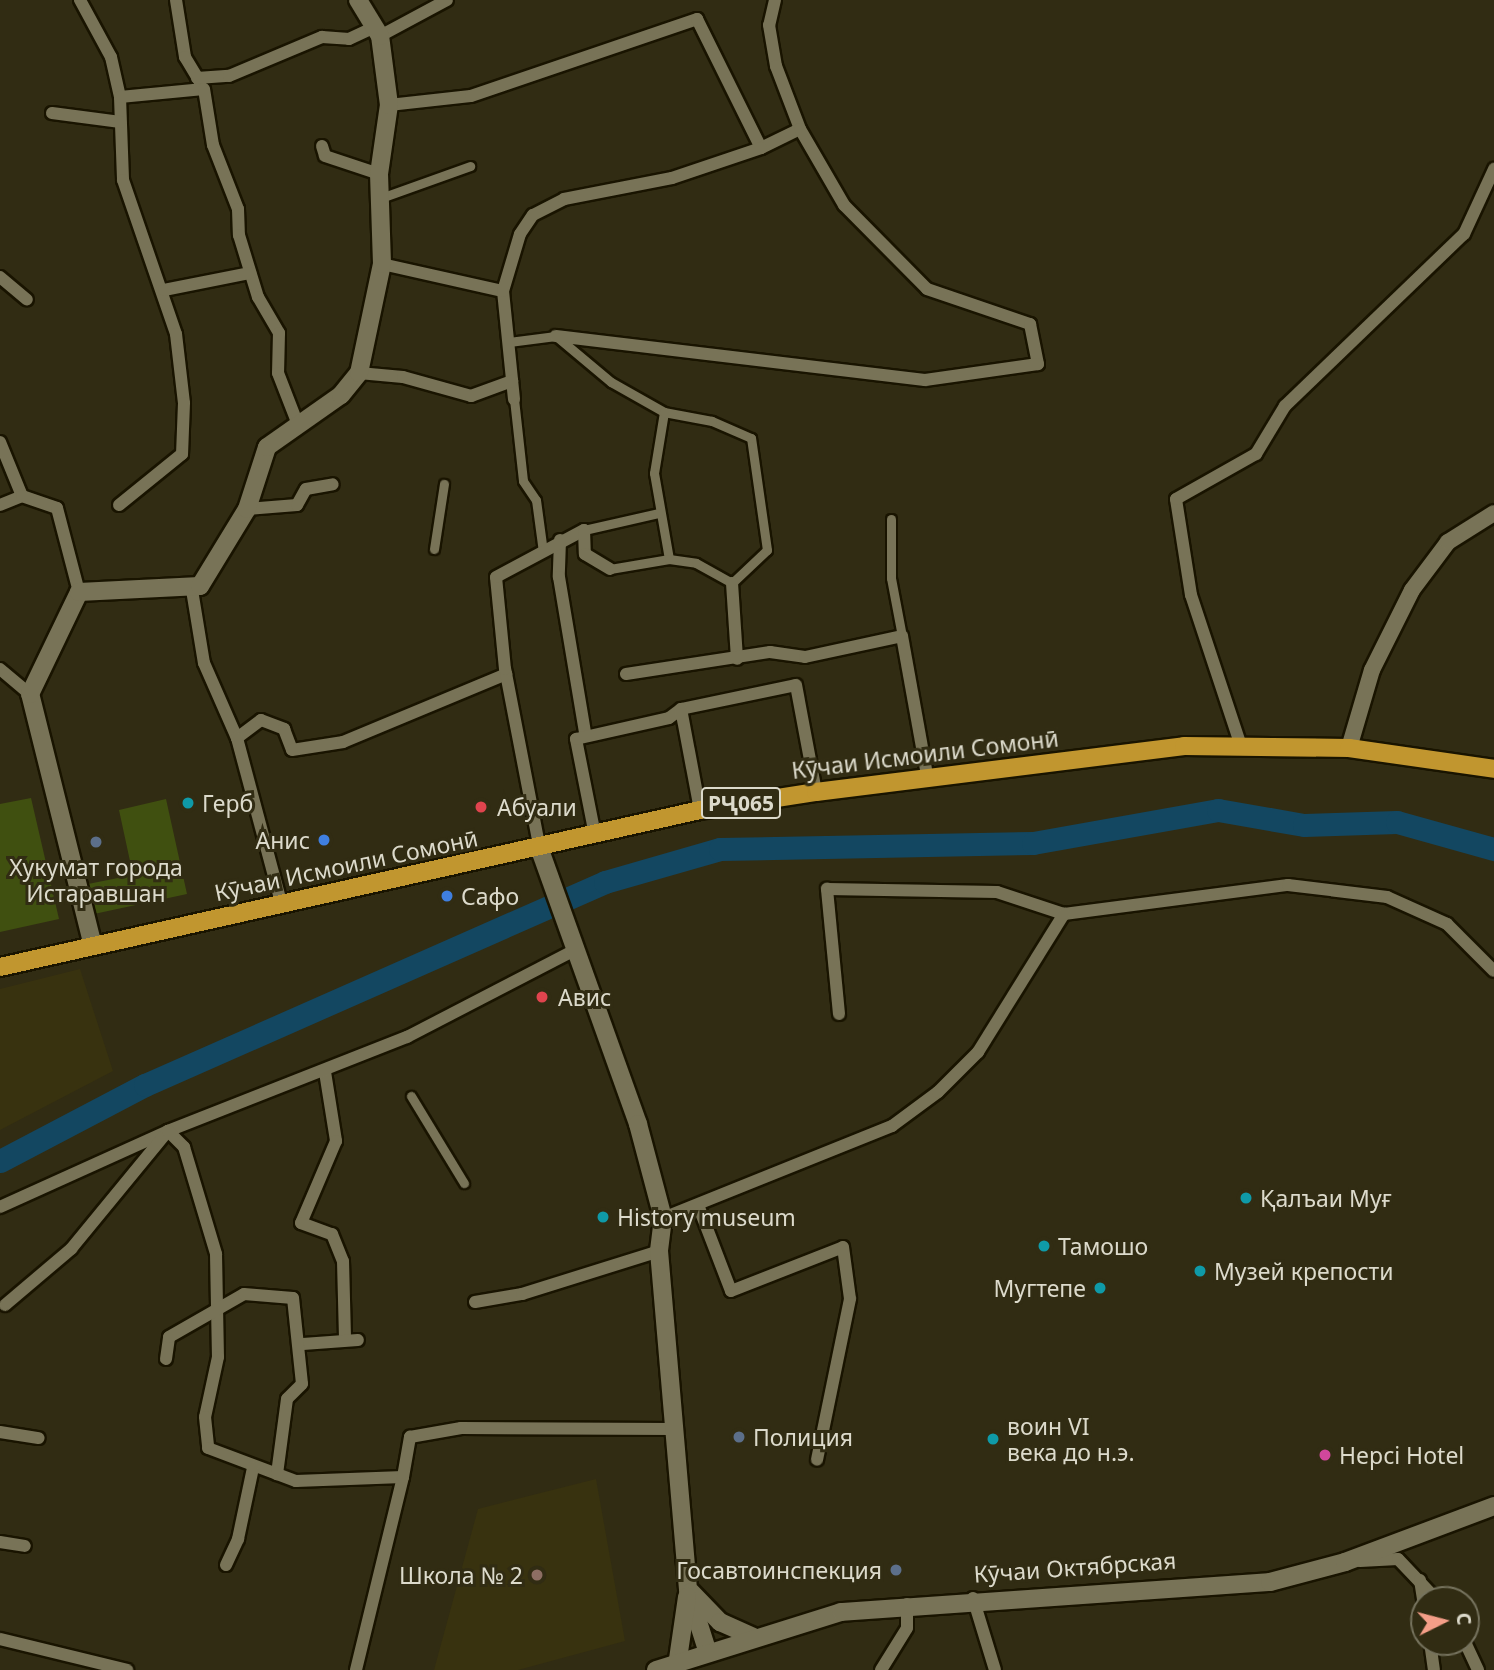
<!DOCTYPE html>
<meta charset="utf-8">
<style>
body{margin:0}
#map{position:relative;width:1494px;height:1670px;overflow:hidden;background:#312c13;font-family:"Noto Sans",sans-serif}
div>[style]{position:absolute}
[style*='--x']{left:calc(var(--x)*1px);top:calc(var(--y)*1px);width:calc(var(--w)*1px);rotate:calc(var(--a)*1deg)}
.built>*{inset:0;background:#38320f}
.green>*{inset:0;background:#405010}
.river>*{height:23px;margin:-11.5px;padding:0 11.5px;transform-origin:11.5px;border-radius:11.5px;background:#134761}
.roads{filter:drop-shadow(2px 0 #191400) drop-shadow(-2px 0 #191400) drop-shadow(0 2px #191400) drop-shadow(0 -2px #191400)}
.pedestrian>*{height:9px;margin:-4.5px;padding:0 4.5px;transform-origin:4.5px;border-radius:4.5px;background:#787357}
.minor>*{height:12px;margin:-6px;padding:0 6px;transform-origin:6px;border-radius:6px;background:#787357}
.tertiary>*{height:16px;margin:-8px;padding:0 8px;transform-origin:8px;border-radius:8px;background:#787357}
.secondary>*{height:18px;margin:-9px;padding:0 9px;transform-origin:9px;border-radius:9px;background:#787357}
.primary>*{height:18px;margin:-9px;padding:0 9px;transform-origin:9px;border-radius:9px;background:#c1962f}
.dots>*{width:19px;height:19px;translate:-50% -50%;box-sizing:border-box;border:4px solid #312c13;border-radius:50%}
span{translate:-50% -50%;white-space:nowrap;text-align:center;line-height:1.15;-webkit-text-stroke:6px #312c13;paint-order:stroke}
.shield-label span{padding:2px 5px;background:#312c13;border:2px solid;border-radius:5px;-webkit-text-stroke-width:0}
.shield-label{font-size:21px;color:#dcdacb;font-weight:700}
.street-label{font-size:23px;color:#dcdacb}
.poi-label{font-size:23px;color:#dcdacb}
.left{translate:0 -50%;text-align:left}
.right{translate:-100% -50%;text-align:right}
.north{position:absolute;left:1410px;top:1586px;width:70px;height:70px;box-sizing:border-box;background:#312c13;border:2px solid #75725d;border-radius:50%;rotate:84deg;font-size:19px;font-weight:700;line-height:28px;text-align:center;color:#dcdacb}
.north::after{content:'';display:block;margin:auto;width:24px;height:32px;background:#f49e88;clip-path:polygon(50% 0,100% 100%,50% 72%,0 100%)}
</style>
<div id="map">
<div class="built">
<i style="clip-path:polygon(80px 969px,113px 1071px,0 1130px,0 989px)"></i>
<i style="clip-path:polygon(596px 1479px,625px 1641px,518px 1670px,434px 1670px,478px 1509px)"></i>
</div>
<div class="green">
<i style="clip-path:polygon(31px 798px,59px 919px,0 932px,0 804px)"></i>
<i style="clip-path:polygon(166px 799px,187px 894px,94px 914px,88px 884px,133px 875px,119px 810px)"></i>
</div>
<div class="river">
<i style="--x:0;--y:1161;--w:164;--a:-27.7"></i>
<i style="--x:145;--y:1085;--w:503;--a:-23.81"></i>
<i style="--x:605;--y:882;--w:120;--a:-16"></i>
<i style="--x:720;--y:849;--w:313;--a:-1.1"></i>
<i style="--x:1033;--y:843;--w:188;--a:-10.1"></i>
<i style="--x:1218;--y:810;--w:87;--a:9.9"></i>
<i style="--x:1304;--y:825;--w:93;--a:-1.8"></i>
<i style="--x:1397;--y:822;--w:101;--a:15.6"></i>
</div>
<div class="roads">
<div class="pedestrian">
<i style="--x:378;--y:199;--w:98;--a:-19.7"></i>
<i style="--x:509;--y:342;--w:47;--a:-7.3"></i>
<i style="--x:556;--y:336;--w:72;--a:39.9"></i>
<i style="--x:611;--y:382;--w:61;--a:29.5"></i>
<i style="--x:664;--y:412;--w:62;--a:99.3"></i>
<i style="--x:654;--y:473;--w:87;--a:80.1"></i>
<i style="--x:514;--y:399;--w:82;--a:83.7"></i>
<i style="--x:523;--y:481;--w:23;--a:56"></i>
<i style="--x:536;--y:500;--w:52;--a:82.3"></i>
<i style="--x:891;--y:519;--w:59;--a:90"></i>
<i style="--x:891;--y:578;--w:59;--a:79.3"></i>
<i style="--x:584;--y:530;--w:76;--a:-12.9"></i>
<i style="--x:434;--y:549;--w:66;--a:-81.3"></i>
<i style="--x:610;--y:569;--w:60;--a:-9.6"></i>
<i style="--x:669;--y:559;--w:27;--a:8"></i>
<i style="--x:696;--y:563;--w:41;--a:29.1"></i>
<i style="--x:732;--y:583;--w:48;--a:-43.3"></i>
<i style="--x:767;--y:550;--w:113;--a:-98.1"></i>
<i style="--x:751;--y:438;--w:43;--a:-156.4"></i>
<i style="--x:712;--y:421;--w:49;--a:-169.4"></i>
<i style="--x:411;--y:1096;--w:102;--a:58.7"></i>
</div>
<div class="minor">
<i style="--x:80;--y:0;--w:65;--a:61.5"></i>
<i style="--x:111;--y:57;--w:41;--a:77.3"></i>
<i style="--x:120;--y:97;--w:83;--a:87.9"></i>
<i style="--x:123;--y:180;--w:163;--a:71"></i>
<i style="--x:176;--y:334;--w:69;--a:83.4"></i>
<i style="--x:184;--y:403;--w:51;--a:92.2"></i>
<i style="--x:182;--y:454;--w:81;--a:141"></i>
<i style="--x:176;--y:0;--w:58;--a:81"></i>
<i style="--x:185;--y:57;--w:29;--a:59"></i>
<i style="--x:775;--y:0;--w:26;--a:103"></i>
<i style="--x:769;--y:25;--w:42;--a:80.3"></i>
<i style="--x:776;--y:66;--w:67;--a:69.1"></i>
<i style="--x:380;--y:36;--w:76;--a:-28.2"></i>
<i style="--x:197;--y:78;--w:32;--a:-4"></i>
<i style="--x:229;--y:76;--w:101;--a:-22.8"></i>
<i style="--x:322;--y:37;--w:27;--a:4"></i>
<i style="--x:349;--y:39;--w:26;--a:-25"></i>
<i style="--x:120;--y:97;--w:84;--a:-5.4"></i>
<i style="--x:204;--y:89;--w:57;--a:80.9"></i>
<i style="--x:213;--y:145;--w:69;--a:68.7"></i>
<i style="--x:238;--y:209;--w:26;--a:88"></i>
<i style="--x:239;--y:235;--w:65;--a:73"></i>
<i style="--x:258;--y:297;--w:42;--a:59.7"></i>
<i style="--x:279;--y:333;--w:40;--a:91.4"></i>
<i style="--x:278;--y:373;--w:53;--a:68.8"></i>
<i style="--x:389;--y:105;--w:82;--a:-6.3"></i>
<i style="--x:471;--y:96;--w:239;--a:-18.8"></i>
<i style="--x:697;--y:19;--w:144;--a:63.6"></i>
<i style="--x:761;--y:148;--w:43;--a:-26"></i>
<i style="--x:800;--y:129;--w:88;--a:59.9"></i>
<i style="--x:844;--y:205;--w:118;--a:45.3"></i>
<i style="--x:927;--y:289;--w:109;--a:18.8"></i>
<i style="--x:1030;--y:324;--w:41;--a:78.7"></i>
<i style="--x:1038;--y:364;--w:114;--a:171.9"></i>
<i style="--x:925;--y:380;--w:372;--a:-173.2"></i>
<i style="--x:52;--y:113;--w:69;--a:7.5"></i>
<i style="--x:322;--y:146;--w:10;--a:73"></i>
<i style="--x:325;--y:156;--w:57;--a:18.4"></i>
<i style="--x:382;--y:264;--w:124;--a:12.6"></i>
<i style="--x:503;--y:291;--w:109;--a:84.2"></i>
<i style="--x:0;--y:277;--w:35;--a:40"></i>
<i style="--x:164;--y:290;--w:88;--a:-11.2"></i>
<i style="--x:503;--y:291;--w:59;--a:-73.4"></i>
<i style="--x:520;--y:234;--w:23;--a:-56"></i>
<i style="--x:533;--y:215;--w:35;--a:-27"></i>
<i style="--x:564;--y:199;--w:110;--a:-11"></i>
<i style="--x:672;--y:178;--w:94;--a:-18.6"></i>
<i style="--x:359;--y:373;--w:44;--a:5.2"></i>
<i style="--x:403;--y:377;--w:71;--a:15.6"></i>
<i style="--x:471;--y:396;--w:44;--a:-20.1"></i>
<i style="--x:0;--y:442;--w:58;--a:67.8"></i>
<i style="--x:0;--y:505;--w:24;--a:-22"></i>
<i style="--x:22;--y:496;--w:37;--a:19"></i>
<i style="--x:57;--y:508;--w:87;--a:75.3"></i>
<i style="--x:247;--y:509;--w:50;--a:-4.6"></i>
<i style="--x:297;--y:505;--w:18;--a:-61"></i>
<i style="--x:306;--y:489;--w:27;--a:-10"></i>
<i style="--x:560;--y:540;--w:37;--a:92"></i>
<i style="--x:559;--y:577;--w:158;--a:80.5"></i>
<i style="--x:732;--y:583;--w:76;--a:86.2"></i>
<i style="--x:192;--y:590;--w:74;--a:80.7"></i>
<i style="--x:204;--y:663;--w:82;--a:66.3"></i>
<i style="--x:237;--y:738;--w:30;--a:-37"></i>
<i style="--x:261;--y:720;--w:25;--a:21"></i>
<i style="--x:284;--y:729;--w:22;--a:69"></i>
<i style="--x:292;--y:750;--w:52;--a:-8.9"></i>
<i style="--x:343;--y:742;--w:177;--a:-22.6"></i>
<i style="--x:0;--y:669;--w:39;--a:40"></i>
<i style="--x:626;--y:674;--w:146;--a:-8.7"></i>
<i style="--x:770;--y:652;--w:35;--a:8"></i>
<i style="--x:805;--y:657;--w:99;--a:-12.2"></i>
<i style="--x:902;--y:636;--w:146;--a:79.8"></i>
<i style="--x:681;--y:709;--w:117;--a:-11.8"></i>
<i style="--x:796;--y:685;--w:109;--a:79.4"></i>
<i style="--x:237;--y:738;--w:170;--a:75"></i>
<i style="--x:1241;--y:746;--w:159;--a:-108.3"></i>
<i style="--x:1191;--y:595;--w:97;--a:-98.9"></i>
<i style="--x:1176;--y:499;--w:92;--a:-29.4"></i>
<i style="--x:1256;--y:454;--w:56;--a:-58.9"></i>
<i style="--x:1285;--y:406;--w:248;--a:-43.9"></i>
<i style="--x:1464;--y:234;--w:72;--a:-65.2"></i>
<i style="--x:595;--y:835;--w:98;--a:-101.2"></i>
<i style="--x:576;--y:739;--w:95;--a:-12.7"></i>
<i style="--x:669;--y:718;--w:15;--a:-37"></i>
<i style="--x:681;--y:709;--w:103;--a:79.3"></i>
<i style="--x:540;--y:850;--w:184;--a:-100.9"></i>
<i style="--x:505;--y:669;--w:92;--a:-95.6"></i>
<i style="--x:496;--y:577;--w:100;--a:-28.1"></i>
<i style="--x:584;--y:530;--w:24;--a:88"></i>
<i style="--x:585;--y:554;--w:29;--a:31"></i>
<i style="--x:839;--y:1014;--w:126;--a:-95.5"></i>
<i style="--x:827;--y:889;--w:170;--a:1"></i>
<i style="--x:997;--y:892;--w:71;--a:18.2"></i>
<i style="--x:1064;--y:914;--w:226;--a:-7.4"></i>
<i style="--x:1288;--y:885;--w:100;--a:6.9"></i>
<i style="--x:1387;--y:897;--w:66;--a:24.2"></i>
<i style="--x:1447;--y:924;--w:66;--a:45"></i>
<i style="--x:325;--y:1072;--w:70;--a:80.9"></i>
<i style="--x:336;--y:1141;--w:89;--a:113.1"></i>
<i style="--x:301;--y:1223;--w:33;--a:20"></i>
<i style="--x:332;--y:1234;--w:29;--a:68"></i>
<i style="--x:343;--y:1261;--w:78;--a:88.5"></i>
<i style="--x:698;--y:1205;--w:92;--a:69"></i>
<i style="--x:731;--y:1291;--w:120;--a:-21.4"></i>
<i style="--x:843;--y:1247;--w:52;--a:82.3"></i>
<i style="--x:850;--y:1299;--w:164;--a:101.6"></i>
<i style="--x:0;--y:1207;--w:184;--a:-24.3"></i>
<i style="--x:168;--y:1131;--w:257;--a:-21.5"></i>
<i style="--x:407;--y:1037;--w:189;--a:-27.4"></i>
<i style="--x:663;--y:1218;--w:247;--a:-21.9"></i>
<i style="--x:892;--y:1126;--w:57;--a:-36.5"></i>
<i style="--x:938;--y:1092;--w:57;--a:-45"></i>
<i style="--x:978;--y:1052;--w:163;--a:-58.1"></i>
<i style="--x:475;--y:1302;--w:48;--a:-9.7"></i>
<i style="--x:522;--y:1294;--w:144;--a:-17.4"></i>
<i style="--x:5;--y:1305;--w:87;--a:-40.3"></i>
<i style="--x:71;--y:1249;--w:153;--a:-50.6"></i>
<i style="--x:168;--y:1131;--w:23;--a:45"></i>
<i style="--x:184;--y:1147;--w:112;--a:73.3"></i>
<i style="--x:216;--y:1254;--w:103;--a:88.9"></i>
<i style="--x:218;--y:1357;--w:61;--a:102.2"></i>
<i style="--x:205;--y:1417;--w:31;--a:84"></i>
<i style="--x:208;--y:1448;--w:94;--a:20.6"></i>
<i style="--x:296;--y:1481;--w:107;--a:-2.1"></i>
<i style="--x:403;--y:1477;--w:199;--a:103.7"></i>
<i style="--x:303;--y:1344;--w:55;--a:-4.2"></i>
<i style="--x:166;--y:1359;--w:22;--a:-82"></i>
<i style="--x:169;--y:1337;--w:86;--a:-29.8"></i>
<i style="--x:244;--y:1294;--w:49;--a:4.7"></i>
<i style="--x:293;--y:1298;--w:86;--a:84"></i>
<i style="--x:302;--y:1384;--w:21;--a:135"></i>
<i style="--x:287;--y:1399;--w:76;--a:97.6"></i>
<i style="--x:0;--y:1432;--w:39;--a:9"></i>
<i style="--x:403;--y:1477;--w:41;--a:-80.1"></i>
<i style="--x:410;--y:1437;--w:52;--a:-10"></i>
<i style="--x:461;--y:1428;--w:212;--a:0.3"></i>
<i style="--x:0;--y:1542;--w:25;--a:9"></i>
<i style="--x:1360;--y:1561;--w:38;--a:-3"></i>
<i style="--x:1398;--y:1559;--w:57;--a:46.4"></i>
<i style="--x:226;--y:1565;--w:29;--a:-65"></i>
<i style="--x:238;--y:1539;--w:73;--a:-78.1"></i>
<i style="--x:1420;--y:1580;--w:24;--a:81"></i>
<i style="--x:973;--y:1598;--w:75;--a:73"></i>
<i style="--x:0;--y:1639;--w:131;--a:13.7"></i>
<i style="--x:1430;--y:1642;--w:28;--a:82"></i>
<i style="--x:1465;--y:1642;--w:31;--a:65"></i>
<i style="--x:881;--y:1670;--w:49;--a:-58.2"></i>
<i style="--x:907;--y:1628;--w:24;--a:-90"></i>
</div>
<div class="tertiary">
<i style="--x:1349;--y:748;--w:81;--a:-73.6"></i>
<i style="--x:1372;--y:670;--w:89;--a:-63.4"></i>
<i style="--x:1412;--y:590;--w:60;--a:-53.1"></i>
<i style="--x:1448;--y:542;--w:54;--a:-32.2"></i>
</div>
<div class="secondary">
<i style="--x:540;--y:850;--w:291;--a:70.3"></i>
<i style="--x:638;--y:1124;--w:97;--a:75.1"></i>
<i style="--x:663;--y:1218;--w:33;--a:97"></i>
<i style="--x:659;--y:1251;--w:340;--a:85.1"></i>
<i style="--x:688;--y:1590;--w:63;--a:72.4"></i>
<i style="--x:93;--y:946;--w:260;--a:-104"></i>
<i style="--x:30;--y:694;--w:113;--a:-64.3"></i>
<i style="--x:79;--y:592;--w:121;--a:-2.8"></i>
<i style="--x:200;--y:586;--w:90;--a:-58.6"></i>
<i style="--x:247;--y:509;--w:65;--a:-72.1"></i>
<i style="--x:267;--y:447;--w:90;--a:-35.1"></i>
<i style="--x:341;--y:395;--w:28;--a:-51"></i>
<i style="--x:359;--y:373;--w:111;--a:-78.1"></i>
<i style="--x:382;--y:264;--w:90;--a:-91.9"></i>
<i style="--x:379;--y:174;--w:70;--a:-81.8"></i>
<i style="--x:389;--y:105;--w:70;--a:-97.4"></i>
<i style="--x:380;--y:36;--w:42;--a:-121.4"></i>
<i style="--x:691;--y:1592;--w:42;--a:46"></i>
<i style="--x:720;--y:1622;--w:36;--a:24"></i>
<i style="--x:678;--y:1659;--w:63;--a:-81.7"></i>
<i style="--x:656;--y:1670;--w:194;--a:-17.4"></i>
<i style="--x:841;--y:1612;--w:430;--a:-4"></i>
<i style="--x:1270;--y:1582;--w:78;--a:-14.9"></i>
<i style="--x:1345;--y:1562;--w:159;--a:-20.6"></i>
</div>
<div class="primary">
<i style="--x:0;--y:967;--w:717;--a:-12.64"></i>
<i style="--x:700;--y:810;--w:117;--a:-8.8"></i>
<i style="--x:816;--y:792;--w:371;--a:-7.1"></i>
<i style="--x:1184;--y:746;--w:165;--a:0.7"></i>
<i style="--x:1349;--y:748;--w:147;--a:8.2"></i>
</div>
</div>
<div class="dots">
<i style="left:188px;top:803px;background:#0f9aa8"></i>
<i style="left:481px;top:807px;background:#e0444e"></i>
<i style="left:324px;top:840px;background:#3f7fe0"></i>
<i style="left:96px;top:842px;background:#5c6f8a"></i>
<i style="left:447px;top:896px;background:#3f7fe0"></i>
<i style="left:542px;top:997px;background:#e0444e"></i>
<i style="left:1246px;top:1198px;background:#0f9aa8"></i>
<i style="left:603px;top:1217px;background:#0f9aa8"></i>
<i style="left:1044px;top:1246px;background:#0f9aa8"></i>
<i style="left:1200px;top:1271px;background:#0f9aa8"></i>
<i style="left:1100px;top:1288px;background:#0f9aa8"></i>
<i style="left:739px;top:1437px;background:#5c6f8a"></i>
<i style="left:993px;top:1439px;background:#0f9aa8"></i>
<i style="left:1325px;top:1455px;background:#d1479c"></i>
<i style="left:896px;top:1570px;background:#5c6f8a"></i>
<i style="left:537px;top:1575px;background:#8d6e63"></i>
</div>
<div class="shield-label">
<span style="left:741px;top:803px">РҶ065</span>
</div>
<div class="street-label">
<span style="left:925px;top:754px;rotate:-7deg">Кӯчаи Исмоили Сомонӣ</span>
<span style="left:346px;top:865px;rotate:-12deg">Кӯчаи Исмоили Сомонӣ</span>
<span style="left:1075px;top:1567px;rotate:-4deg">Кӯчаи Октябрская</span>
</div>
<div class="poi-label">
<span class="left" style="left:202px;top:803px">Герб</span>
<span class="left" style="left:497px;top:807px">Абуали</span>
<span class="right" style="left:310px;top:840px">Анис</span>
<span style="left:96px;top:880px">Хукумат города<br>Истаравшан</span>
<span class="left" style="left:461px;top:896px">Сафо</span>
<span class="left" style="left:558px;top:997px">Авис</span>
<span class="left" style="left:1260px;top:1198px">Қалъаи Муғ</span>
<span class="left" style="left:617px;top:1217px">History museum</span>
<span class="left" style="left:1058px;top:1246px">Тамошо</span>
<span class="left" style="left:1214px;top:1271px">Музей крепости</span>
<span class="right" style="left:1086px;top:1288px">Мугтепе</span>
<span class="left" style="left:1007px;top:1439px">воин VI<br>века до н.э.</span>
<span class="left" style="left:753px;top:1437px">Полиция</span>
<span class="left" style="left:1339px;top:1455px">Hepci Hotel</span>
<span class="right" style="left:882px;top:1570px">Госавтоинспекция</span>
<span class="right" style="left:523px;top:1575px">Школа № 2</span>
</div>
<div class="north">С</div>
</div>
